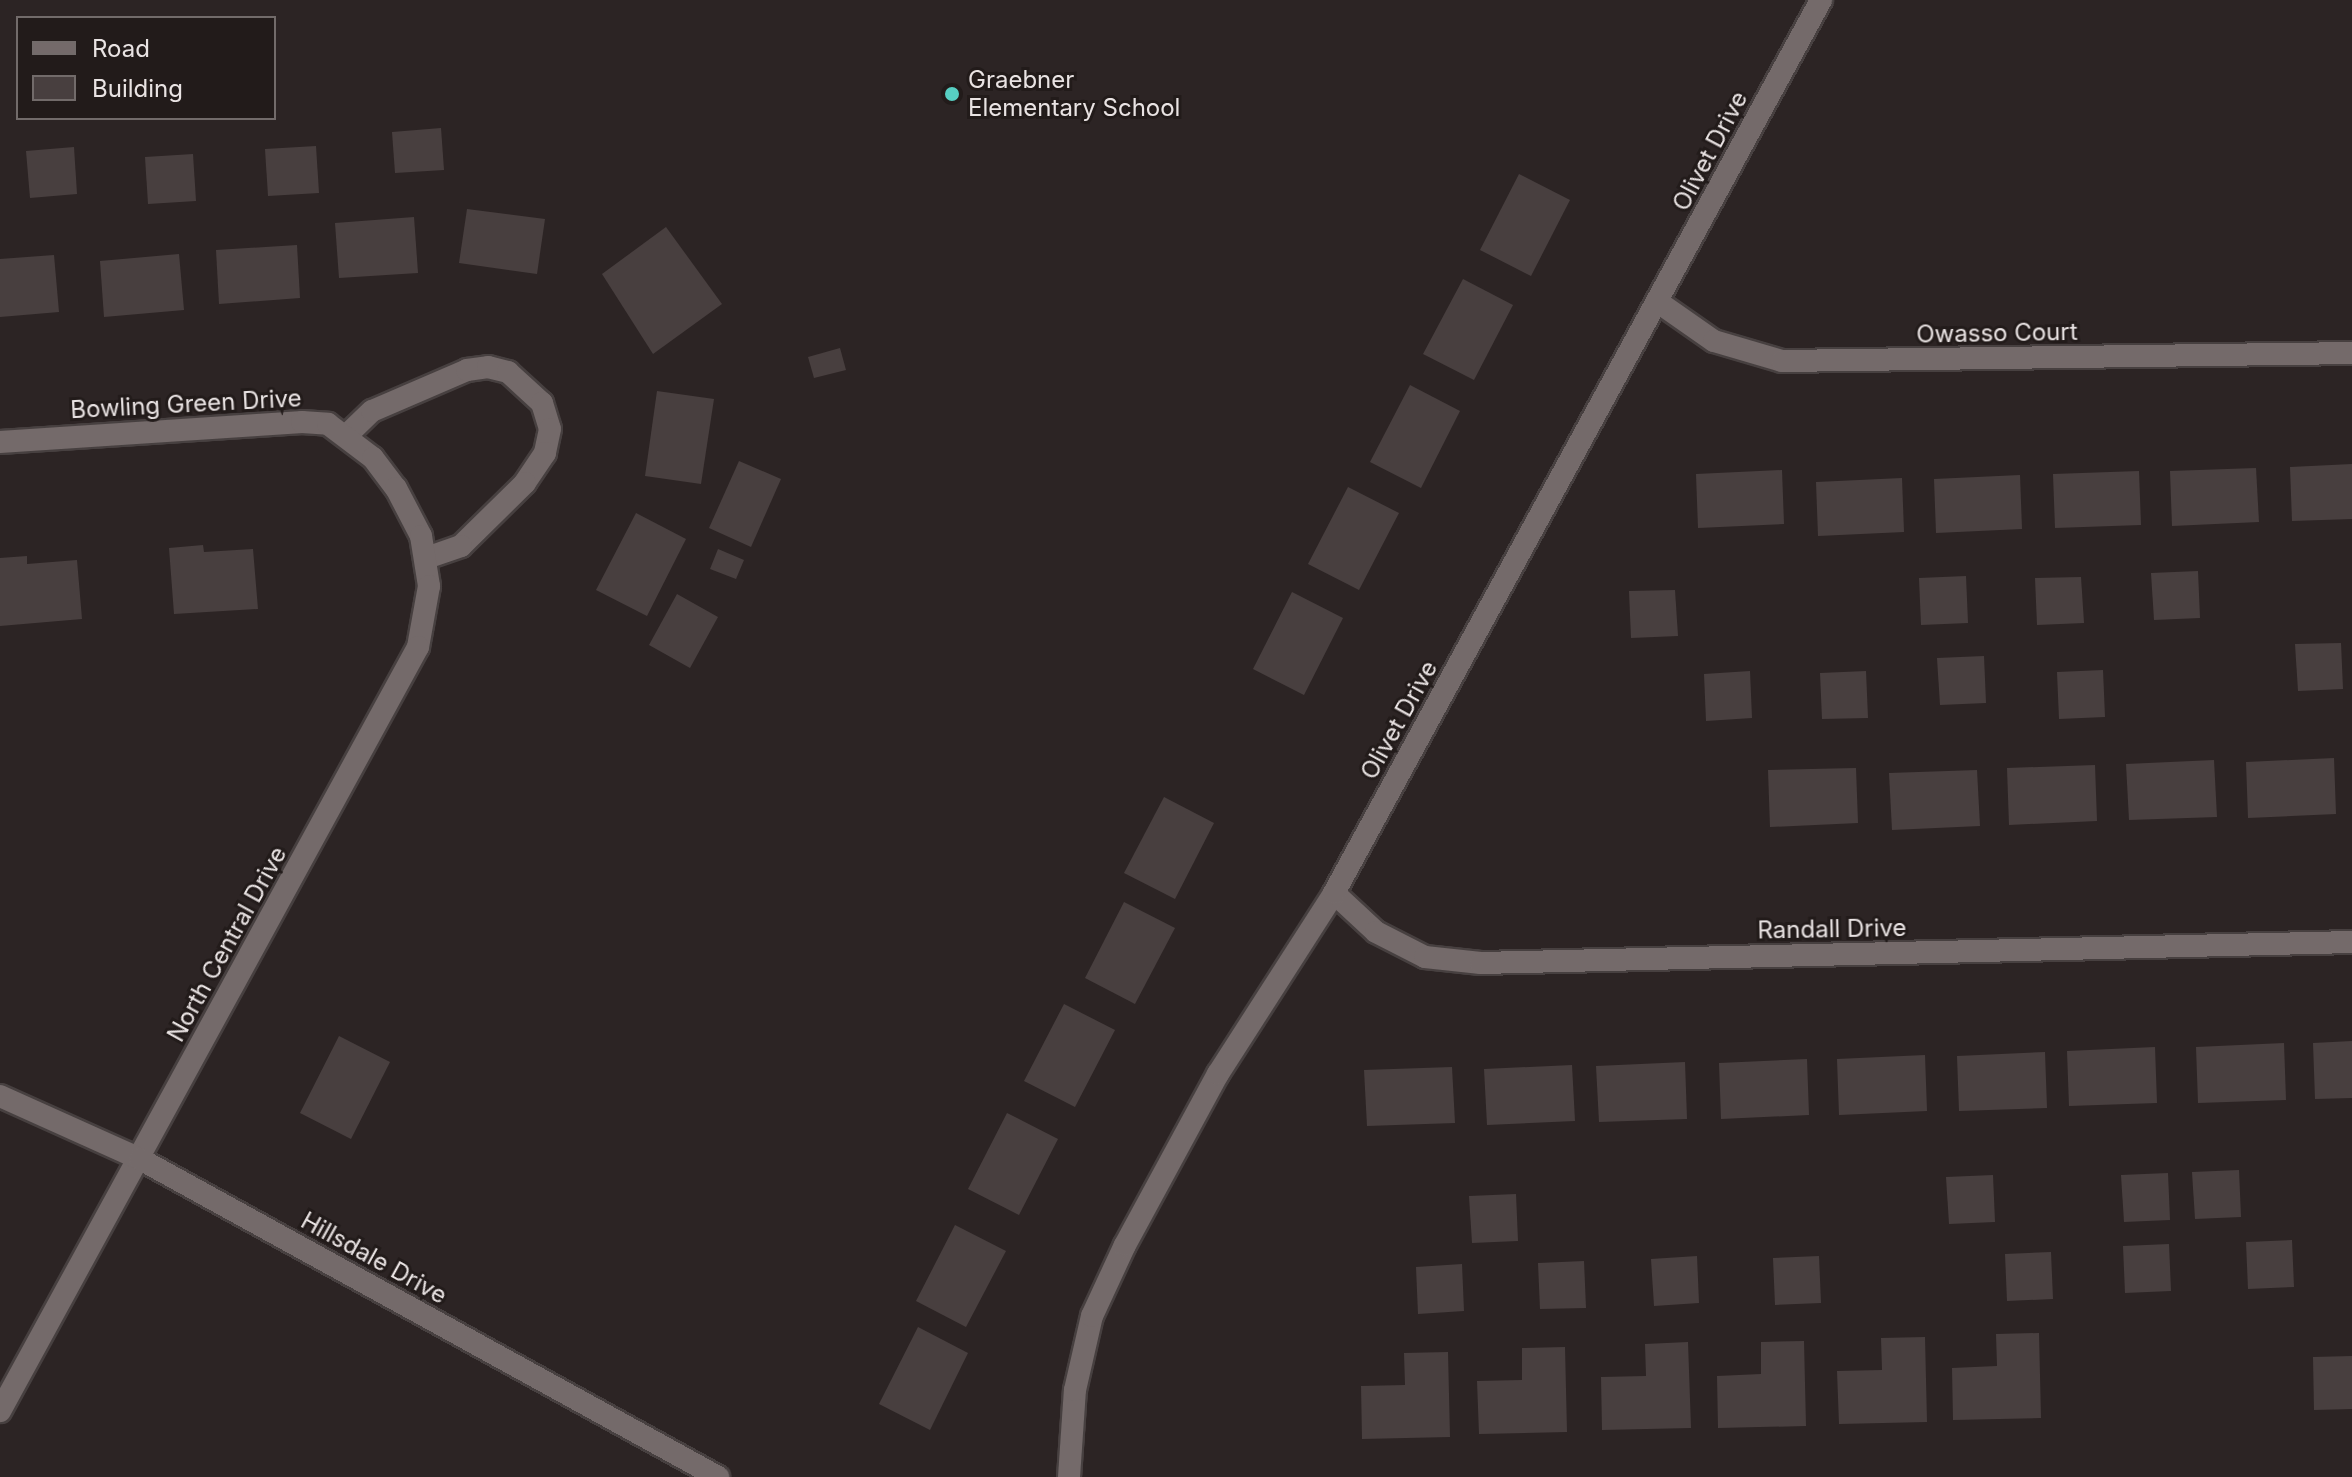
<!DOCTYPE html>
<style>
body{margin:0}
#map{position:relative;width:2352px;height:1477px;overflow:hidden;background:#2c2424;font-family:Inter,sans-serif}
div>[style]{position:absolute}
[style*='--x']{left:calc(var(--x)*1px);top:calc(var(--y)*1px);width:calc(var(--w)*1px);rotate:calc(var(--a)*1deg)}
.building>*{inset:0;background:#483f3f}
.roads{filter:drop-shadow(2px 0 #474040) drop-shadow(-2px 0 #474040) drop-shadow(0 2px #474040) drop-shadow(0 -2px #474040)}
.minor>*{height:22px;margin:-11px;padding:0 11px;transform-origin:11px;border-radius:11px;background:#746a6a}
.dots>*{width:22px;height:22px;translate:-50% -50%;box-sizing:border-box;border:4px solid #221b1a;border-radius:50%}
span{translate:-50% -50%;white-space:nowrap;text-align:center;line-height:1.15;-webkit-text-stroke:6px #221b1a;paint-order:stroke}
.poi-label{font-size:24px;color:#e9e3e3}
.left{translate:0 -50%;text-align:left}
.street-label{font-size:24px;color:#e9e3e3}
.legend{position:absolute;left:16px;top:16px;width:260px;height:104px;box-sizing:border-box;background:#221b1a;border:2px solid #726b6a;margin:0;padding:10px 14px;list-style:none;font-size:24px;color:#e9e3e3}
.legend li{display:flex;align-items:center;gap:16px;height:40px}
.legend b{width:40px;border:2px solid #726b6a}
</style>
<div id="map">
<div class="building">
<i style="clip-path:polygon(441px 128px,444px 170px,395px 173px,392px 132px)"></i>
<i style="clip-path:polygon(316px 146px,319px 193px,268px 196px,265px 149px)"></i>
<i style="clip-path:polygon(74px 147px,77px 194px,30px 198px,26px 151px)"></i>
<i style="clip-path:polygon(193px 154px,196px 201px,148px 204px,145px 157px)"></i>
<i style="clip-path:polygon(1519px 174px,1570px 200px,1531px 276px,1480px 250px)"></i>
<i style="clip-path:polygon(467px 209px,545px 219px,537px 274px,459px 263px)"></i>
<i style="clip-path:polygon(414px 217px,418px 273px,339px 278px,335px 223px)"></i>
<i style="clip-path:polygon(666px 227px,722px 304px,653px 354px,602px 274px)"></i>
<i style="clip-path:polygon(297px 245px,300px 298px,219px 304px,216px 250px)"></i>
<i style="clip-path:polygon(179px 254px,184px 310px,104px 317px,100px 261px)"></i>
<i style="clip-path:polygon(54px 255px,59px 312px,0 317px,0 259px)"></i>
<i style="clip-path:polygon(1463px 279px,1513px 305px,1474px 380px,1423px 354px)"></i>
<i style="clip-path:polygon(840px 348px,846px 370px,814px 378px,808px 357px)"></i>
<i style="clip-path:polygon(1410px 385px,1460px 411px,1421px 488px,1370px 462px)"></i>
<i style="clip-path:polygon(657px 391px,714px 399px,701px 484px,645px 476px)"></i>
<i style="clip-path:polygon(739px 461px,781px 479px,751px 547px,709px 528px)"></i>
<i style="clip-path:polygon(2352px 464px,2352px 519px,2292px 521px,2290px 467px)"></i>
<i style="clip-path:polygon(2256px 468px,2259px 522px,2172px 526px,2170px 471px)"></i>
<i style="clip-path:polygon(1782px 470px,1784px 524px,1698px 528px,1696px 474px)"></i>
<i style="clip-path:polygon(2139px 471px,2141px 525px,2055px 528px,2053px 474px)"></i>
<i style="clip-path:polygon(2020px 475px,2022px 529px,1936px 533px,1934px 479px)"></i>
<i style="clip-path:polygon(1902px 478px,1904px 532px,1818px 536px,1816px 482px)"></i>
<i style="clip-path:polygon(1348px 487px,1399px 513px,1359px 590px,1308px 564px)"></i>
<i style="clip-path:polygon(636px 513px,686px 539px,647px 616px,596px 590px)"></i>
<i style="clip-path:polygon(203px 545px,204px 552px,253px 549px,258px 609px,174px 614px,169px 548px)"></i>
<i style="clip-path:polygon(718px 549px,744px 560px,736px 579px,710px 569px)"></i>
<i style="clip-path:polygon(27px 556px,27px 564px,77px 560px,82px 619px,0 626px,0 558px)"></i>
<i style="clip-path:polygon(2198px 571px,2200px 618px,2154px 620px,2151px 573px)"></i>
<i style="clip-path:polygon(1966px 576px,1968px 623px,1921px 625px,1919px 578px)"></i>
<i style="clip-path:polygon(2081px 577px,2084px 623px,2037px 625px,2035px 578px)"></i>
<i style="clip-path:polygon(1675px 590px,1678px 636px,1631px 638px,1629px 591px)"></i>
<i style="clip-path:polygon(1292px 592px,1343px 618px,1304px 695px,1253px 669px)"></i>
<i style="clip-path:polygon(677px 594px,718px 617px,690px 668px,649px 645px)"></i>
<i style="clip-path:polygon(2341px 643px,2343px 689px,2298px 691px,2295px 644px)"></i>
<i style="clip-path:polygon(1984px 656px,1986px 703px,1940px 705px,1937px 658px)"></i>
<i style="clip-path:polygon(2103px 670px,2105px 717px,2059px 719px,2057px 672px)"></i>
<i style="clip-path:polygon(1750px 671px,1752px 718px,1706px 721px,1704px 674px)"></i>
<i style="clip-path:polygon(1866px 671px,1868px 718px,1822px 719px,1820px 673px)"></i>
<i style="clip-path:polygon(2334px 758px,2336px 814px,2248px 818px,2246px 762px)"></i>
<i style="clip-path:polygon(2214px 760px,2217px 817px,2129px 820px,2126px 764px)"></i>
<i style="clip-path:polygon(2095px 765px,2097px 821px,2009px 825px,2007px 768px)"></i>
<i style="clip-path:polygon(1856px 768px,1858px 823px,1770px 827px,1768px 770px)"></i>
<i style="clip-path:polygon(1977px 770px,1980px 826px,1892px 830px,1889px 773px)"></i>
<i style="clip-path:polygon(1164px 797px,1214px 823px,1175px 899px,1124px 873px)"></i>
<i style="clip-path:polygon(1124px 902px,1175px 928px,1135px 1004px,1085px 978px)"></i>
<i style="clip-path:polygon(1064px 1004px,1115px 1030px,1075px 1107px,1024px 1081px)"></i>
<i style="clip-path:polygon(339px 1036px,390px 1062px,351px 1139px,300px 1113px)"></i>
<i style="clip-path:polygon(2352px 1041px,2352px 1098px,2315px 1099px,2313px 1043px)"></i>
<i style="clip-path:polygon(2284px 1043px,2286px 1100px,2198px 1103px,2196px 1047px)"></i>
<i style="clip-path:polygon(2155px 1047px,2157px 1103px,2069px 1106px,2067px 1051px)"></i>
<i style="clip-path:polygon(2045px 1052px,2047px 1108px,1959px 1111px,1957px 1056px)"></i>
<i style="clip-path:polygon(1925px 1055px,1927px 1111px,1839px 1115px,1837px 1059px)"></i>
<i style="clip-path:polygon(1807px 1059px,1809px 1115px,1721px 1119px,1719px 1063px)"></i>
<i style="clip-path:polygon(1685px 1062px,1687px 1119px,1599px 1122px,1596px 1066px)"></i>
<i style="clip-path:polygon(1572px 1065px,1575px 1121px,1487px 1125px,1484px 1069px)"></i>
<i style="clip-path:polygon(1452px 1067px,1455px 1123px,1367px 1126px,1364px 1070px)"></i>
<i style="clip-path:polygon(1007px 1113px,1058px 1139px,1019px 1215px,968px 1189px)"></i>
<i style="clip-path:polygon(2239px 1170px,2241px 1217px,2195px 1219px,2192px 1172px)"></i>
<i style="clip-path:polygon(2168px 1173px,2170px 1220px,2124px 1222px,2121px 1175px)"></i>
<i style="clip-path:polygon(1993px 1175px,1995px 1222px,1949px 1224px,1946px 1177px)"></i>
<i style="clip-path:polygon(1516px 1194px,1518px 1241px,1472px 1243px,1469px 1196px)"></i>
<i style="clip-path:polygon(955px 1225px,1006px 1251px,966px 1327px,916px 1301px)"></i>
<i style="clip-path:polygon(2292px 1240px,2294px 1287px,2248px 1289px,2246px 1242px)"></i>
<i style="clip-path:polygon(2169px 1244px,2171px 1291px,2125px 1293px,2123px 1246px)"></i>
<i style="clip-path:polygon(2051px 1252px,2053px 1299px,2007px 1301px,2005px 1254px)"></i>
<i style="clip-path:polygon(1697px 1256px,1699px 1303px,1654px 1306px,1651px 1259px)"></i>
<i style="clip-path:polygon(1819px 1256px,1821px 1303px,1775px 1305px,1773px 1258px)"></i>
<i style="clip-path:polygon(1584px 1261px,1586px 1308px,1540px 1309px,1538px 1263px)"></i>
<i style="clip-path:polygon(1462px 1264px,1464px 1311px,1418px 1314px,1416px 1267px)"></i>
<i style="clip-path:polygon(918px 1327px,968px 1353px,930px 1430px,879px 1404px)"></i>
<i style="clip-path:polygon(2039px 1333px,2041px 1418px,1953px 1420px,1952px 1368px,1997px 1366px,1996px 1334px)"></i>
<i style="clip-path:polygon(1925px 1337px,1927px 1422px,1839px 1424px,1837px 1371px,1882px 1370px,1881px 1338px)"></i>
<i style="clip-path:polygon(1804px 1341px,1806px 1426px,1718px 1428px,1717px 1376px,1761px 1374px,1761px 1342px)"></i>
<i style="clip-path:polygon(1688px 1342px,1691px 1428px,1602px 1430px,1601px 1377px,1646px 1376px,1645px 1344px)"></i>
<i style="clip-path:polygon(1565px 1347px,1567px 1432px,1479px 1434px,1477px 1381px,1522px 1380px,1522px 1348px)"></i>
<i style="clip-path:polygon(1448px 1352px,1450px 1437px,1362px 1439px,1361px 1386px,1405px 1385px,1404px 1353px)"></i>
<i style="clip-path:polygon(2352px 1356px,2352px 1409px,2314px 1410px,2313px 1357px)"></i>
</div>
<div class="roads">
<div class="minor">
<i style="--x:1658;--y:302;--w:68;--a:34.9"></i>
<i style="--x:1714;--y:341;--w:71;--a:16.4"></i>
<i style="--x:1782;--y:361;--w:570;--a:-0.8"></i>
<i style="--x:347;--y:435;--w:35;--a:-44"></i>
<i style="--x:372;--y:411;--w:103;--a:-23.3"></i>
<i style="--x:467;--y:370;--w:21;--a:-8"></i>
<i style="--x:488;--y:367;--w:21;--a:14"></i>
<i style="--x:508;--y:372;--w:46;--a:42.4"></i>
<i style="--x:542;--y:403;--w:27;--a:73"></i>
<i style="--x:550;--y:429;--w:25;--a:102"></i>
<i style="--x:545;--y:453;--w:36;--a:124"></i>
<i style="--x:525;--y:483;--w:90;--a:135.5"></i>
<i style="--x:461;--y:546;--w:37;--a:161"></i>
<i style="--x:0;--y:442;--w:303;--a:-3.8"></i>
<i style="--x:302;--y:422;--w:26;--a:4"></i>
<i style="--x:328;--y:424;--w:56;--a:37.1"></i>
<i style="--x:373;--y:458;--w:38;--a:53"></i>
<i style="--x:396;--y:488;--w:54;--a:62.5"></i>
<i style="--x:421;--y:536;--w:51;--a:80.9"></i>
<i style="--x:429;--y:586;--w:62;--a:100.2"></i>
<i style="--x:418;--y:647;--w:871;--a:118.68"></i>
<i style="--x:1334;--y:893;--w:57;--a:42.9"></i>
<i style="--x:1376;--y:932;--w:55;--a:27"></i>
<i style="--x:1425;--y:957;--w:56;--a:6.1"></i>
<i style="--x:1481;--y:963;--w:871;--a:-1.38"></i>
<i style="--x:0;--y:1096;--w:154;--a:24.2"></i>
<i style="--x:140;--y:1159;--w:660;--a:28.82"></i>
<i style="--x:1069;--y:1477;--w:87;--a:-86.1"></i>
<i style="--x:1075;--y:1390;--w:76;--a:-77.1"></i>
<i style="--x:1092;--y:1316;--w:78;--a:-65.1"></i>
<i style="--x:1125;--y:1245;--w:195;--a:-61.5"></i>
<i style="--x:1218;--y:1074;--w:215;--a:-57.3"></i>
<i style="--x:1334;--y:893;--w:1017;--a:-61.39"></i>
</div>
</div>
<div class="dots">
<i style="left:952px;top:94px;background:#57cec2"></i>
</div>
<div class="poi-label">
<span class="left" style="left:968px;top:94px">Graebner<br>Elementary School</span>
</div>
<div class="street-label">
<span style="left:1710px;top:151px;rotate:-62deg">Olivet Drive</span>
<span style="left:1997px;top:333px;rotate:-1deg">Owasso Court</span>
<span style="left:186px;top:404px;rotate:-3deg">Bowling Green Drive</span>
<span style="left:1399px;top:720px;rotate:-61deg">Olivet Drive</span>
<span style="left:1832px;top:929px;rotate:-1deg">Randall Drive</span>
<span style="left:227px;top:944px;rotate:-61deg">North Central Drive</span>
<span style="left:374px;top:1258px;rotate:29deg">Hillsdale Drive</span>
</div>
<ul class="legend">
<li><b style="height:10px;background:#746a6a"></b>Road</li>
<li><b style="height:22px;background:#483f3f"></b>Building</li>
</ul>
</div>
